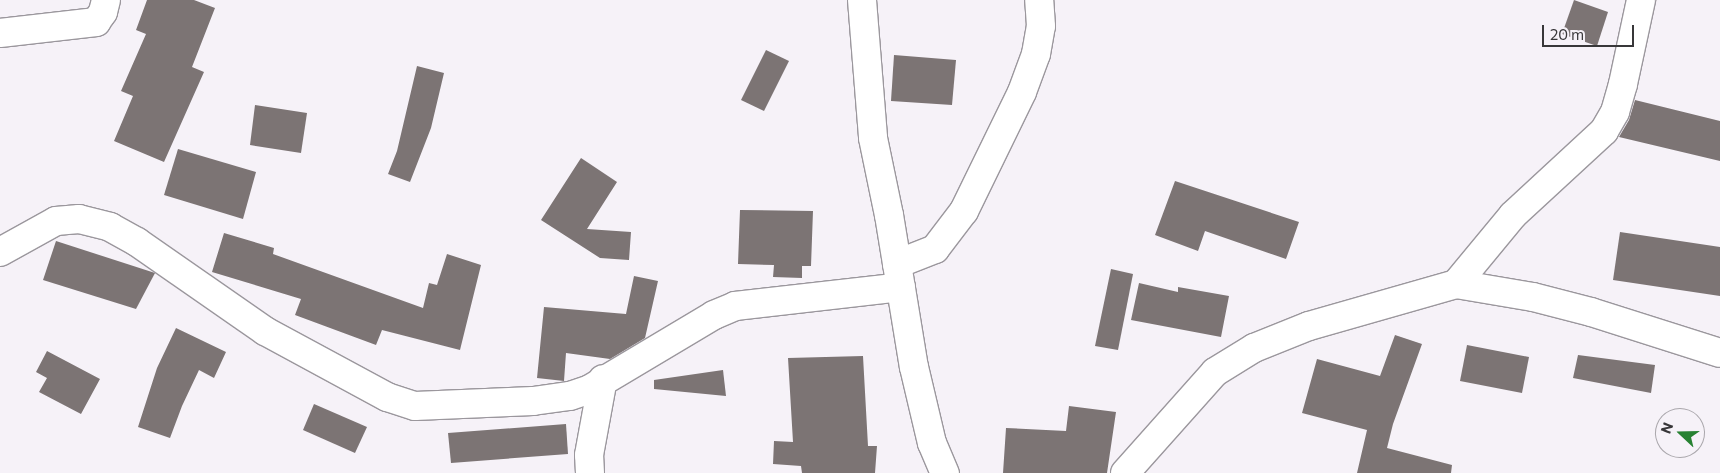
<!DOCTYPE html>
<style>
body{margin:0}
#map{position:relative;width:1720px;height:473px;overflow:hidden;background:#f6f2f8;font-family:Commissioner,sans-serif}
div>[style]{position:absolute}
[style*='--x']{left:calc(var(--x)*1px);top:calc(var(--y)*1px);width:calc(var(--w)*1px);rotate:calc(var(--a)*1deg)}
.building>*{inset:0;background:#7c7474}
.roads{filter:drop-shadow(1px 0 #9b979d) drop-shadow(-1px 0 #9b979d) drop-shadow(0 1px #9b979d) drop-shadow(0 -1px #9b979d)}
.street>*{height:28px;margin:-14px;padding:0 14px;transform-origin:14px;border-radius:14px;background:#fff}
span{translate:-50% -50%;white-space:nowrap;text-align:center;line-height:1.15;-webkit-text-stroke:5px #f6f2f8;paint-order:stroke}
.north{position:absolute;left:1655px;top:408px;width:50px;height:50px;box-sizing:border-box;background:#f6f2f8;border:1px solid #aaa7ac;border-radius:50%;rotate:291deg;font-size:14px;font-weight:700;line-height:20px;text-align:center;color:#383739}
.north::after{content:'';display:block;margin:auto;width:18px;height:22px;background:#278232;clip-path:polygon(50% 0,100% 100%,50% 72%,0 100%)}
.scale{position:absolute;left:1542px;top:25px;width:92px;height:22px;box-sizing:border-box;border:2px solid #383739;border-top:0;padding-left:6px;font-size:15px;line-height:18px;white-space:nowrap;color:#383739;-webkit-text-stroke:4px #f6f2f8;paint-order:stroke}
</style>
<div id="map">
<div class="building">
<i style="clip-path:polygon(147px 0,194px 0,215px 8px,192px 67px,204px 72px,164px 162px,114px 141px,133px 96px,121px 91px,146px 34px,136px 30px)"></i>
<i style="clip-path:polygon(1574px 0,1608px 12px,1597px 46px,1562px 34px)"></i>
<i style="clip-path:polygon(766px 50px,789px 61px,764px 111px,741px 100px)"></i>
<i style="clip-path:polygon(894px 55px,956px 60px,952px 105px,891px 101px)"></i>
<i style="clip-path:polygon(417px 66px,444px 73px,431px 128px,410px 182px,388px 174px,397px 151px)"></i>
<i style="clip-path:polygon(1635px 100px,1720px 121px,1720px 161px,1619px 137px,1629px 120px)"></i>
<i style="clip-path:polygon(255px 105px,307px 113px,301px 153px,250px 145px)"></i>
<i style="clip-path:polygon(178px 149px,256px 172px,243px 219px,164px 195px)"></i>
<i style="clip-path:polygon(581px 158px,617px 182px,587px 229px,631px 232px,629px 260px,600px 258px,541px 220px)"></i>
<i style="clip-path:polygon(1175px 181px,1299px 222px,1286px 259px,1205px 231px,1198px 251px,1155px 235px)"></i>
<i style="clip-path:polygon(740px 210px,813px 211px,811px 266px,802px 266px,802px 278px,773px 277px,774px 265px,738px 264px)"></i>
<i style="clip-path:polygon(1620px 232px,1720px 247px,1720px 296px,1613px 280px)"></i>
<i style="clip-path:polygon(224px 233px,274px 248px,273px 254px,423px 308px,429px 283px,437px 285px,447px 254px,481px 265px,460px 350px,382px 330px,376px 345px,295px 315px,301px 299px,212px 272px)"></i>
<i style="clip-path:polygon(56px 241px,155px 273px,136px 309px,43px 280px)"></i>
<i style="clip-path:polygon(1111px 269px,1133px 274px,1118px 350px,1095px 346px)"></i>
<i style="clip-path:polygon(634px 276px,658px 281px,645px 338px,610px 359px,566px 353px,564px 381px,537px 378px,544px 307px,626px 314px)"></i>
<i style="clip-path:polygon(1139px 283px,1178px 292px,1178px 287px,1229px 296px,1221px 337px,1131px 320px)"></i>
<i style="clip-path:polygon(176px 328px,226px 352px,214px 378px,199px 370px,182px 406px,170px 438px,138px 427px,157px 368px)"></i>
<i style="clip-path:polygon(1395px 335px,1422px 344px,1393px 424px,1387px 448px,1452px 465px,1451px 473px,1357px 473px,1367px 430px,1302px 413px,1317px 359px,1380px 376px)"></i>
<i style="clip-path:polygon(1467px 345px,1529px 357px,1522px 393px,1460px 381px)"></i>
<i style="clip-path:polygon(47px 351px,100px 379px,81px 414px,39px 392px,47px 378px,36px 372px)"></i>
<i style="clip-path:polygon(1578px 355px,1655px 365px,1651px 393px,1573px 378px)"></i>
<i style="clip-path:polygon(863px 356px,868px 446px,877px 446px,875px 473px,802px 473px,801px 466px,773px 464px,774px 441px,793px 442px,788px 358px)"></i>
<i style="clip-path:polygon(723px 370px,726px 396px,654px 389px,654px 380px)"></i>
<i style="clip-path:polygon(314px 404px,367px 427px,355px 453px,303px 430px)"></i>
<i style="clip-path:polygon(1069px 406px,1116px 412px,1107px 473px,1003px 473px,1006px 428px,1066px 431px)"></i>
<i style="clip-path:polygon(566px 424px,568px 454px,451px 463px,448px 433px)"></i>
</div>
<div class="roads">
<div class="street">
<i style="--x:862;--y:0;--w:138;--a:85.4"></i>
<i style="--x:873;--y:138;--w:79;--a:78.3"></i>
<i style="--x:889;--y:215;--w:154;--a:80.7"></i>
<i style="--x:914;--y:367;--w:78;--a:76.7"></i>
<i style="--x:932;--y:443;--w:33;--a:67"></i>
<i style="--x:0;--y:33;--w:97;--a:-6.5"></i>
<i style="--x:96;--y:22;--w:12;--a:-55"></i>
<i style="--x:103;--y:12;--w:12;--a:-76"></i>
<i style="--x:0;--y:252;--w:64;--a:-29"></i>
<i style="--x:56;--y:221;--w:23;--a:-5"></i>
<i style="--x:79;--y:219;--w:32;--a:14"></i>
<i style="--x:110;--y:227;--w:31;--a:29"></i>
<i style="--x:137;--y:242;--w:156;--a:34.8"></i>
<i style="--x:265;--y:331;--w:139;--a:28.4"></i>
<i style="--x:387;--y:397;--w:29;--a:18"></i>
<i style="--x:415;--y:406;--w:118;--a:-2.4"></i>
<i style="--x:533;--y:401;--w:37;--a:-8"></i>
<i style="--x:570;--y:396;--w:21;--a:-19"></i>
<i style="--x:590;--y:389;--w:144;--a:-30.8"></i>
<i style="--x:714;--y:315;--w:23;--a:-23"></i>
<i style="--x:735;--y:306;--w:167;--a:-6.5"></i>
<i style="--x:897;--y:264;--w:41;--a:-21.5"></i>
<i style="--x:935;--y:249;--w:48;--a:-52.7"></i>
<i style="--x:964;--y:211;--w:132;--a:-64"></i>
<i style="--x:1022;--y:92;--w:40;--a:-69.8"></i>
<i style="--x:1036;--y:54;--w:28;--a:-80"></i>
<i style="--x:1041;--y:26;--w:26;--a:-94"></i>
<i style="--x:1456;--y:284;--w:89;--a:-50.4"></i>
<i style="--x:1513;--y:215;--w:124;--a:-42.7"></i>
<i style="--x:1604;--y:131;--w:22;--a:-60"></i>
<i style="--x:1615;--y:112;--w:29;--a:-74"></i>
<i style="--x:1623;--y:84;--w:86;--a:-77.9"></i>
<i style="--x:590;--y:473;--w:18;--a:-93"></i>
<i style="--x:589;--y:455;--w:77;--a:-79.6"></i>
<i style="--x:1125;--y:473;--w:135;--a:-48.3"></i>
<i style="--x:1215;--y:372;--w:46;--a:-31.6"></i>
<i style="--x:1254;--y:348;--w:59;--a:-21.8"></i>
<i style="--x:1309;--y:326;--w:153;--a:-15.9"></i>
<i style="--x:1456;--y:284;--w:78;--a:9.6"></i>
<i style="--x:1533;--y:297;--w:60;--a:14.5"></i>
<i style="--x:1591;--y:312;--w:135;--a:17.6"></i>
</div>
</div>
<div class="north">N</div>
<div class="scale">20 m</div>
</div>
